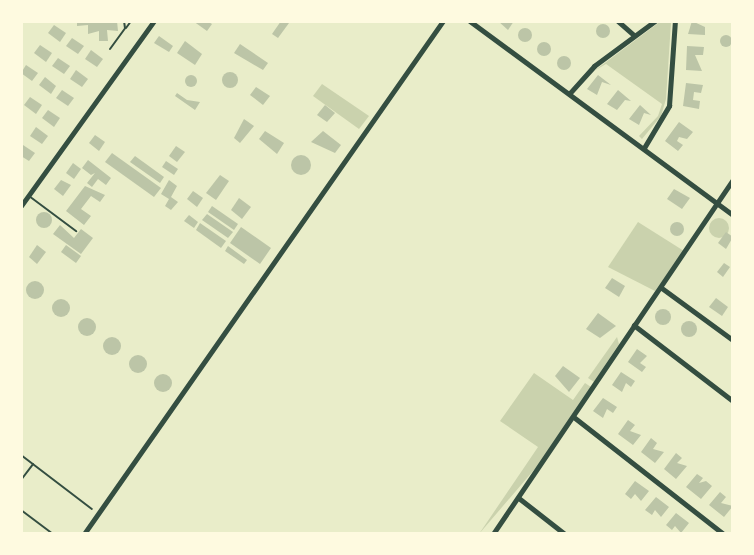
<!DOCTYPE html>
<style>
body{margin:0}
#map{position:relative;width:754px;height:555px;overflow:hidden;background:#e9edc9;font-family:"Roboto Condensed",sans-serif}
div>[style]{position:absolute}
[style*='--x']{left:calc(var(--x)*1px);top:calc(var(--y)*1px);width:calc(var(--w)*1px);rotate:calc(var(--a)*1deg)}
.green>*{inset:0;background:#cad2ad}
.round{border-radius:50%}
.building>*{inset:0;background:#bcc5a7}
.path>*{height:2px;margin:-1px;padding:0 1px;transform-origin:1px;border-radius:1px;background:#344e41}
.service>*{height:2px;margin:-1px;padding:0 1px;transform-origin:1px;border-radius:1px;background:#344e41}
.minor>*{height:4.5px;margin:-2.25px;padding:0 2.25px;transform-origin:2.25px;border-radius:2.25px;background:#344e41}
span{translate:-50% -50%;white-space:nowrap;text-align:center;line-height:1.15;-webkit-text-stroke:5px #fefae0;paint-order:stroke}
.frame{position:absolute;inset:0;border:23px solid #fefae0;pointer-events:none}
</style>
<div id="map">
<div class="green">
<i style="clip-path:polygon(661px 21px,671px 23px,666px 99px,661px 116px,642px 139px,639px 136px,658px 116px,662px 104px,606px 64px,594px 71px)"></i>
<i style="clip-path:polygon(322px 84px,369px 116px,359px 129px,313px 96px)"></i>
<i class="round" style="left:709px;top:218px;width:20px;height:20px"></i>
<i style="clip-path:polygon(638px 222px,684px 251px,655px 291px,608px 267px)"></i>
<i style="clip-path:polygon(617px 337px,619px 344px,594px 382px,588px 378px)"></i>
<i style="clip-path:polygon(534px 373px,573px 400px,585px 383px,591px 387px,539px 464px,479px 534px,538px 447px,500px 421px)"></i>
</div>
<div class="building">
<i style="clip-path:polygon(77px 21px,117px 21px,118px 31px,107px 30px,108px 41px,99px 41px,99px 31px,88px 34px,88px 25px,77px 26px)"></i>
<i style="clip-path:polygon(193px 21px,207px 21px,212px 24px,207px 31px)"></i>
<i style="clip-path:polygon(281px 21px,289px 23px,278px 38px,272px 34px)"></i>
<i style="clip-path:polygon(498px 21px,514px 21px,508px 30px)"></i>
<i style="clip-path:polygon(692px 21px,705px 27px,705px 35px,688px 34px)"></i>
<i class="round" style="left:596px;top:24px;width:14px;height:14px"></i>
<i style="clip-path:polygon(54px 25px,66px 33px,60px 42px,48px 33px)"></i>
<i class="round" style="left:518px;top:28px;width:14px;height:14px"></i>
<i class="round" style="left:720px;top:35px;width:12px;height:12px"></i>
<i style="clip-path:polygon(159px 36px,173px 46px,169px 52px,154px 43px)"></i>
<i style="clip-path:polygon(72px 38px,84px 46px,78px 54px,66px 46px)"></i>
<i style="clip-path:polygon(185px 41px,202px 54px,195px 65px,177px 53px)"></i>
<i class="round" style="left:537px;top:42px;width:14px;height:14px"></i>
<i style="clip-path:polygon(240px 44px,268px 63px,263px 70px,234px 53px)"></i>
<i style="clip-path:polygon(40px 45px,52px 53px,46px 62px,34px 53px)"></i>
<i style="clip-path:polygon(687px 46px,704px 47px,703px 55px,695px 55px,702px 71px,686px 70px)"></i>
<i style="clip-path:polygon(91px 50px,103px 59px,97px 67px,85px 59px)"></i>
<i class="round" style="left:557px;top:56px;width:14px;height:14px"></i>
<i style="clip-path:polygon(58px 58px,70px 66px,64px 74px,52px 66px)"></i>
<i style="clip-path:polygon(26px 65px,38px 73px,32px 81px,21px 73px)"></i>
<i style="clip-path:polygon(76px 70px,88px 79px,82px 87px,70px 79px)"></i>
<i class="round" style="left:222px;top:72px;width:16px;height:16px"></i>
<i class="round" style="left:185px;top:75px;width:12px;height:12px"></i>
<i style="clip-path:polygon(598px 75px,611px 85px,602px 82px,597px 95px,587px 89px)"></i>
<i style="clip-path:polygon(45px 77px,56px 86px,51px 94px,39px 85px)"></i>
<i style="clip-path:polygon(686px 83px,703px 85px,701px 93px,694px 92px,693px 100px,700px 101px,699px 109px,683px 106px)"></i>
<i style="clip-path:polygon(256px 87px,270px 96px,263px 105px,250px 95px)"></i>
<i style="clip-path:polygon(62px 90px,74px 98px,68px 106px,56px 98px)"></i>
<i style="clip-path:polygon(618px 90px,631px 101px,625px 100px,617px 110px,607px 104px)"></i>
<i style="clip-path:polygon(177px 93px,187px 100px,200px 102px,195px 110px,175px 96px)"></i>
<i style="clip-path:polygon(30px 97px,42px 105px,36px 114px,24px 105px)"></i>
<i style="clip-path:polygon(325px 105px,335px 113px,327px 122px,317px 115px)"></i>
<i style="clip-path:polygon(640px 105px,651px 115px,644px 113px,639px 125px,629px 119px)"></i>
<i style="clip-path:polygon(48px 110px,60px 118px,54px 127px,42px 118px)"></i>
<i style="clip-path:polygon(244px 119px,254px 126px,240px 143px,234px 138px)"></i>
<i style="clip-path:polygon(679px 122px,693px 132px,687px 139px,679px 137px,677px 141px,683px 145px,678px 151px,665px 141px)"></i>
<i style="clip-path:polygon(36px 127px,48px 136px,42px 144px,30px 136px)"></i>
<i style="clip-path:polygon(265px 131px,284px 143px,277px 154px,259px 139px)"></i>
<i style="clip-path:polygon(323px 131px,341px 145px,335px 153px,311px 142px)"></i>
<i style="clip-path:polygon(95px 135px,105px 142px,99px 151px,89px 143px)"></i>
<i style="clip-path:polygon(23px 145px,35px 153px,29px 161px,21px 156px)"></i>
<i style="clip-path:polygon(176px 146px,185px 152px,177px 162px,169px 156px)"></i>
<i style="clip-path:polygon(112px 153px,161px 188px,154px 197px,105px 162px)"></i>
<i class="round" style="left:291px;top:155px;width:20px;height:20px"></i>
<i style="clip-path:polygon(135px 156px,164px 177px,160px 183px,130px 162px)"></i>
<i style="clip-path:polygon(88px 160px,111px 178px,106px 185px,98px 179px,92px 187px,87px 183px,95px 173px,91px 175px,82px 168px)"></i>
<i style="clip-path:polygon(166px 161px,178px 169px,174px 175px,162px 167px)"></i>
<i style="clip-path:polygon(73px 163px,81px 169px,74px 179px,66px 173px)"></i>
<i style="clip-path:polygon(220px 175px,229px 181px,216px 200px,206px 193px)"></i>
<i style="clip-path:polygon(61px 180px,71px 185px,63px 196px,54px 189px)"></i>
<i style="clip-path:polygon(169px 180px,177px 186px,171px 197px,178px 202px,171px 210px,165px 206px,169px 199px,161px 194px)"></i>
<i style="clip-path:polygon(85px 186px,105px 195px,100px 202px,91px 196px,81px 209px,91px 216px,84px 225px,66px 211px)"></i>
<i style="clip-path:polygon(674px 189px,690px 198px,682px 209px,667px 199px)"></i>
<i style="clip-path:polygon(193px 191px,203px 198px,197px 207px,187px 199px)"></i>
<i style="clip-path:polygon(239px 198px,251px 207px,242px 219px,231px 210px)"></i>
<i style="clip-path:polygon(212px 206px,238px 224px,234px 230px,208px 212px)"></i>
<i class="round" style="left:36px;top:212px;width:16px;height:16px"></i>
<i style="clip-path:polygon(207px 214px,233px 232px,228px 238px,202px 220px)"></i>
<i style="clip-path:polygon(189px 215px,198px 222px,194px 228px,184px 221px)"></i>
<i class="round" style="left:670px;top:222px;width:14px;height:14px"></i>
<i style="clip-path:polygon(200px 223px,226px 241px,221px 248px,196px 230px)"></i>
<i style="clip-path:polygon(60px 225px,74px 238px,81px 229px,93px 238px,81px 254px,53px 234px)"></i>
<i style="clip-path:polygon(241px 227px,271px 248px,260px 264px,230px 243px)"></i>
<i style="clip-path:polygon(726px 232px,733px 237px,726px 249px,718px 243px)"></i>
<i style="clip-path:polygon(37px 245px,46px 252px,37px 264px,29px 257px)"></i>
<i style="clip-path:polygon(66px 245px,81px 256px,76px 263px,61px 252px)"></i>
<i style="clip-path:polygon(228px 246px,247px 260px,244px 264px,225px 251px)"></i>
<i style="clip-path:polygon(724px 263px,730px 267px,723px 277px,717px 272px)"></i>
<i style="clip-path:polygon(612px 278px,625px 286px,619px 297px,605px 288px)"></i>
<i class="round" style="left:26px;top:281px;width:18px;height:18px"></i>
<i style="clip-path:polygon(716px 298px,728px 307px,722px 316px,709px 307px)"></i>
<i class="round" style="left:52px;top:299px;width:18px;height:18px"></i>
<i class="round" style="left:655px;top:309px;width:16px;height:16px"></i>
<i style="clip-path:polygon(598px 313px,616px 326px,600px 338px,586px 329px)"></i>
<i class="round" style="left:78px;top:318px;width:18px;height:18px"></i>
<i class="round" style="left:681px;top:321px;width:16px;height:16px"></i>
<i class="round" style="left:103px;top:337px;width:18px;height:18px"></i>
<i style="clip-path:polygon(637px 349px,647px 356px,640px 363px,646px 367px,642px 372px,628px 362px)"></i>
<i class="round" style="left:129px;top:355px;width:18px;height:18px"></i>
<i style="clip-path:polygon(563px 366px,580px 378px,569px 392px,555px 376px)"></i>
<i style="clip-path:polygon(621px 372px,635px 381px,631px 387px,626px 383px,622px 392px,612px 385px)"></i>
<i class="round" style="left:154px;top:374px;width:18px;height:18px"></i>
<i style="clip-path:polygon(603px 398px,617px 407px,613px 413px,607px 409px,603px 418px,593px 411px)"></i>
<i style="clip-path:polygon(628px 420px,635px 425px,630px 431px,641px 435px,633px 445px,618px 434px)"></i>
<i style="clip-path:polygon(651px 438px,657px 443px,653px 449px,664px 452px,655px 463px,641px 452px)"></i>
<i style="clip-path:polygon(676px 453px,682px 458px,677px 463px,687px 466px,676px 479px,664px 469px)"></i>
<i style="clip-path:polygon(697px 474px,703px 478px,699px 483px,706px 481px,712px 486px,701px 499px,686px 487px)"></i>
<i style="clip-path:polygon(635px 481px,649px 491px,641px 501px,635px 494px,631px 499px,625px 494px)"></i>
<i style="clip-path:polygon(720px 492px,726px 497px,721px 503px,733px 506px,724px 517px,709px 505px)"></i>
<i style="clip-path:polygon(656px 497px,669px 507px,661px 517px,655px 510px,652px 515px,645px 510px)"></i>
<i style="clip-path:polygon(676px 513px,689px 523px,681px 533px,675px 526px,672px 530px,666px 525px)"></i>
</div>
<div class="path">
<i style="--x:126;--y:28;--w:9;--a:-54"></i>
<i style="--x:110;--y:49;--w:26;--a:-54"></i>
<i style="--x:125;--y:28;--w:7;--a:-98"></i>
<i style="--x:21;--y:455;--w:89;--a:37.3"></i>
<i style="--x:21;--y:480;--w:20;--a:-53"></i>
<i style="--x:21;--y:510;--w:40;--a:37"></i>
</div>
<div class="service">
<i style="--x:29;--y:196;--w:59;--a:36.7"></i>
</div>
<div class="minor">
<i style="--x:470;--y:21;--w:327;--a:36.4"></i>
<i style="--x:618;--y:21;--w:21;--a:41"></i>
<i style="--x:570;--y:93;--w:36;--a:-48"></i>
<i style="--x:594;--y:66;--w:76;--a:-36.4"></i>
<i style="--x:644;--y:148;--w:49;--a:-59.2"></i>
<i style="--x:669;--y:106;--w:85;--a:-86"></i>
<i style="--x:21;--y:206;--w:228;--a:-54.3"></i>
<i style="--x:662;--y:288;--w:88;--a:36.2"></i>
<i style="--x:634;--y:325;--w:125;--a:37.5"></i>
<i style="--x:574;--y:417;--w:190;--a:38"></i>
<i style="--x:519;--y:498;--w:58;--a:38"></i>
<i style="--x:84;--y:534;--w:626;--a:-55.02"></i>
<i style="--x:493;--y:534;--w:428;--a:-55.9"></i>
</div>
<div class="frame"></div>
</div>
